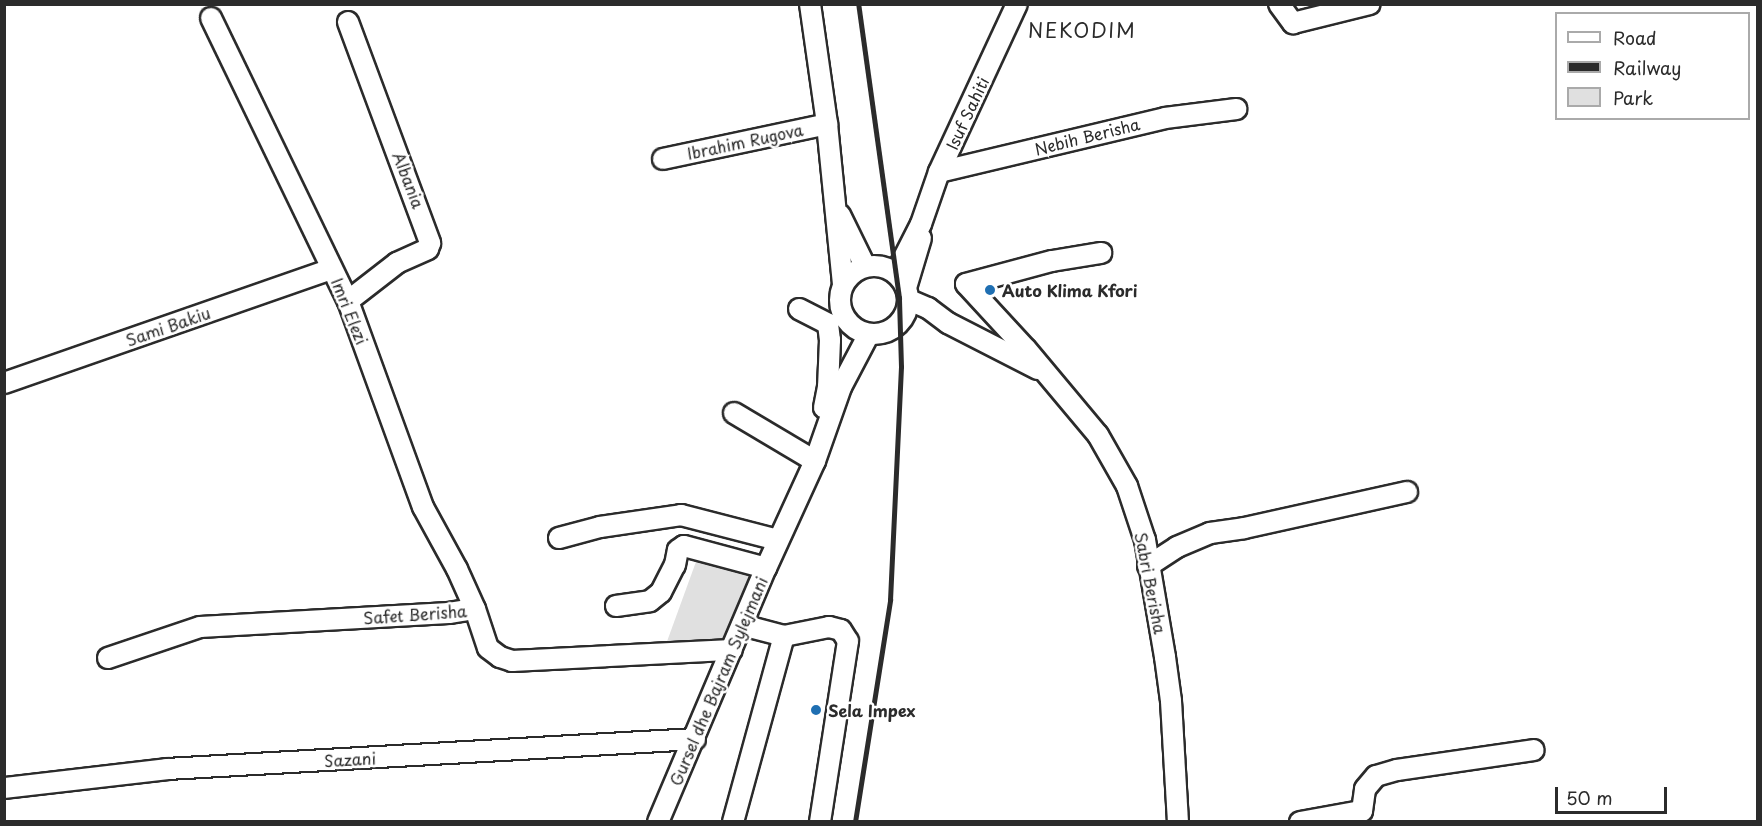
<!DOCTYPE html>
<style>
body{margin:0}
#map{position:relative;width:1762px;height:826px;overflow:hidden;background:#fff;font-family:"Playpen Sans",sans-serif}
div>[style]{position:absolute}
[style*='--x']{left:calc(var(--x)*1px);top:calc(var(--y)*1px);width:calc(var(--w)*1px);rotate:calc(var(--a)*1deg)}
.green>*{inset:0;background:#e0e0e0}
.roads{filter:drop-shadow(2px 0 #2b2b2b) drop-shadow(-2px 0 #2b2b2b) drop-shadow(0 2px #2b2b2b) drop-shadow(0 -2px #2b2b2b)}
.minor>*{height:20px;margin:-10px;padding:0 10px;transform-origin:10px;border-radius:10px;background:#fff}
.minor>.ring{margin:-10px;padding:0;box-sizing:content-box;background:none;border:20px solid #fff;border-radius:50%}
.rail>*{height:4.5px;margin:-2.25px;padding:0 2.25px;transform-origin:2.25px;border-radius:2.25px;background:#2b2b2b}
.dots>*{width:16px;height:16px;translate:-50% -50%;box-sizing:border-box;border:3px solid #fff;border-radius:50%}
span{translate:-50% -50%;white-space:nowrap;text-align:center;line-height:1.15;-webkit-text-stroke:5px #fff;paint-order:stroke}
.street-label{font-size:16px;color:#2b2b2b}
.poi-label{font-size:16px;color:#2b2b2b;font-weight:700}
.left{translate:0 -50%;text-align:left}
.quarter-label{font-size:20px;color:#2b2b2b;letter-spacing:1.5px}
.frame{position:absolute;inset:0;border:6px solid #2b2b2b;pointer-events:none}
.legend{position:absolute;left:1555px;top:12px;width:195px;height:108px;box-sizing:border-box;background:#fff;border:2px solid #aaa;margin:0;padding:8px 10px;list-style:none;font-size:18px;color:#2b2b2b}
.legend li{display:flex;align-items:center;gap:12px;height:30px}
.legend b{width:30px;border:2px solid #aaa}
.scale{position:absolute;left:1555px;top:787px;width:112px;height:27px;box-sizing:border-box;border:3px solid #2b2b2b;border-top:0;padding-left:8px;font-size:18px;line-height:21px;white-space:nowrap;color:#2b2b2b;-webkit-text-stroke:4px #fff;paint-order:stroke}
</style>
<div id="map">
<div class="green">
<i style="clip-path:polygon(697px 559px,754px 573px,731px 641px,665px 647px)"></i>
</div>
<div class="roads">
<div class="minor">
<i style="--x:810;--y:4;--w:121;--a:81.9"></i>
<i style="--x:827;--y:124;--w:160;--a:84.3"></i>
<i style="--x:1279;--y:4;--w:24;--a:54"></i>
<i style="--x:1293;--y:23;--w:79;--a:-13.9"></i>
<i style="--x:211;--y:18;--w:314;--a:64.2"></i>
<i style="--x:348;--y:301;--w:219;--a:70"></i>
<i style="--x:423;--y:507;--w:71;--a:61.3"></i>
<i style="--x:457;--y:569;--w:44;--a:65.8"></i>
<i style="--x:348;--y:22;--w:236;--a:69.6"></i>
<i style="--x:430;--y:243;--w:6;--a:108"></i>
<i style="--x:428;--y:249;--w:34;--a:156"></i>
<i style="--x:397;--y:263;--w:62;--a:142.2"></i>
<i style="--x:663;--y:159;--w:168;--a:-12"></i>
<i style="--x:939;--y:172;--w:232;--a:-13.4"></i>
<i style="--x:1165;--y:118;--w:72;--a:-7.2"></i>
<i style="--x:840;--y:215;--w:57;--a:63.9"></i>
<i class="ring" style="left:840px;top:266px;width:48px;height:48px"></i>
<i style="--x:896;--y:273;--w:55;--a:-63"></i>
<i style="--x:921;--y:224;--w:55;--a:-70.9"></i>
<i style="--x:939;--y:172;--w:185;--a:-65.1"></i>
<i style="--x:966;--y:284;--w:88;--a:47.3"></i>
<i style="--x:1026;--y:349;--w:112;--a:50.1"></i>
<i style="--x:1098;--y:435;--w:59;--a:60.4"></i>
<i style="--x:1127;--y:486;--w:57;--a:71.6"></i>
<i style="--x:1145;--y:540;--w:119;--a:80.3"></i>
<i style="--x:1165;--y:657;--w:44;--a:82.2"></i>
<i style="--x:1171;--y:701;--w:121;--a:86.7"></i>
<i style="--x:966;--y:284;--w:89;--a:-15"></i>
<i style="--x:1052;--y:261;--w:50;--a:-9.3"></i>
<i style="--x:906;--y:288;--w:52;--a:-73.3"></i>
<i style="--x:909;--y:300;--w:21;--a:23"></i>
<i style="--x:928;--y:308;--w:25;--a:37"></i>
<i style="--x:948;--y:323;--w:101;--a:27.1"></i>
<i style="--x:799;--y:309;--w:33;--a:27"></i>
<i style="--x:828;--y:324;--w:16;--a:83"></i>
<i style="--x:830;--y:340;--w:47;--a:92.4"></i>
<i style="--x:828;--y:387;--w:21;--a:101"></i>
<i style="--x:4;--y:383;--w:347;--a:-19.2"></i>
<i style="--x:734;--y:413;--w:94;--a:30.7"></i>
<i style="--x:559;--y:538;--w:42;--a:-15"></i>
<i style="--x:600;--y:527;--w:82;--a:-8.4"></i>
<i style="--x:681;--y:515;--w:100;--a:14.5"></i>
<i style="--x:1148;--y:566;--w:35;--a:-33"></i>
<i style="--x:1177;--y:547;--w:36;--a:-23"></i>
<i style="--x:1210;--y:533;--w:34;--a:-8"></i>
<i style="--x:1244;--y:528;--w:167;--a:-12.5"></i>
<i style="--x:616;--y:606;--w:34;--a:-8"></i>
<i style="--x:650;--y:601;--w:14;--a:-39"></i>
<i style="--x:661;--y:592;--w:30;--a:-63"></i>
<i style="--x:675;--y:565;--w:15;--a:-79"></i>
<i style="--x:678;--y:550;--w:7;--a:-34"></i>
<i style="--x:684;--y:546;--w:85;--a:15"></i>
<i style="--x:742;--y:625;--w:43;--a:14.7"></i>
<i style="--x:784;--y:636;--w:46;--a:-11.3"></i>
<i style="--x:829;--y:627;--w:12;--a:14"></i>
<i style="--x:841;--y:630;--w:13;--a:58"></i>
<i style="--x:848;--y:641;--w:183;--a:98.8"></i>
<i style="--x:108;--y:658;--w:97;--a:-18.6"></i>
<i style="--x:200;--y:627;--w:249;--a:-3.2"></i>
<i style="--x:449;--y:613;--w:26;--a:-9"></i>
<i style="--x:475;--y:609;--w:41;--a:71.6"></i>
<i style="--x:488;--y:648;--w:15;--a:37"></i>
<i style="--x:500;--y:657;--w:13;--a:18"></i>
<i style="--x:512;--y:661;--w:220;--a:-2.9"></i>
<i style="--x:4;--y:788;--w:164;--a:-6.6"></i>
<i style="--x:167;--y:769;--w:529;--a:-3.25"></i>
<i style="--x:658;--y:822;--w:276;--a:-67"></i>
<i style="--x:766;--y:568;--w:118;--a:-65.4"></i>
<i style="--x:815;--y:461;--w:78;--a:-70.6"></i>
<i style="--x:841;--y:387;--w:60;--a:-62.2"></i>
<i style="--x:733;--y:822;--w:193;--a:-74.7"></i>
<i style="--x:1300;--y:822;--w:63;--a:-10.1"></i>
<i style="--x:1362;--y:811;--w:22;--a:-82"></i>
<i style="--x:1365;--y:789;--w:17;--a:-50"></i>
<i style="--x:1376;--y:776;--w:22;--a:-16"></i>
<i style="--x:1397;--y:770;--w:138;--a:-8.3"></i>
</div>
</div>
<div class="rail">
<i style="--x:855;--y:822;--w:225;--a:-81"></i>
<i style="--x:890;--y:600;--w:233;--a:-87.3"></i>
<i style="--x:901;--y:367;--w:69;--a:-91.7"></i>
<i style="--x:899;--y:298;--w:297;--a:-97.9"></i>
</div>
<div class="dots">
<i style="left:990px;top:290px;background:#1f6fb2"></i>
<i style="left:816px;top:710px;background:#1f6fb2"></i>
</div>
<div class="street-label">
<span style="left:967px;top:113px;rotate:-65deg">Isuf Sahiti</span>
<span style="left:1087px;top:136px;rotate:-14deg">Nebih Berisha</span>
<span style="left:745px;top:141px;rotate:-12deg">Ibrahim Rugova</span>
<span style="left:409px;top:180px;rotate:69deg">Albania</span>
<span style="left:350px;top:311px;rotate:68deg">Imri Elezi</span>
<span style="left:168px;top:326px;rotate:-19deg">Sami Bakiu</span>
<span style="left:1151px;top:583px;rotate:79deg">Sabri Berisha</span>
<span style="left:415px;top:614px;rotate:-4deg">Safet Berisha</span>
<span style="left:718px;top:681px;rotate:-67deg">Gursel dhe Bajram Sylejmani</span>
<span style="left:350px;top:759px;rotate:-3deg">Sazani</span>
</div>
<div class="poi-label">
<span class="left" style="left:1002px;top:290px">Auto Klima Kfori</span>
<span class="left" style="left:828px;top:710px">Sela Impex</span>
</div>
<div class="quarter-label">
<span style="left:1082px;top:30px">NEKODIM</span>
</div>
<div class="frame"></div>
<ul class="legend">
<li><b style="height:8px;background:#fff"></b>Road</li>
<li><b style="height:8px;background:#2b2b2b"></b>Railway</li>
<li><b style="height:16px;background:#e0e0e0"></b>Park</li>
</ul>
<div class="scale">50 m</div>
</div>
